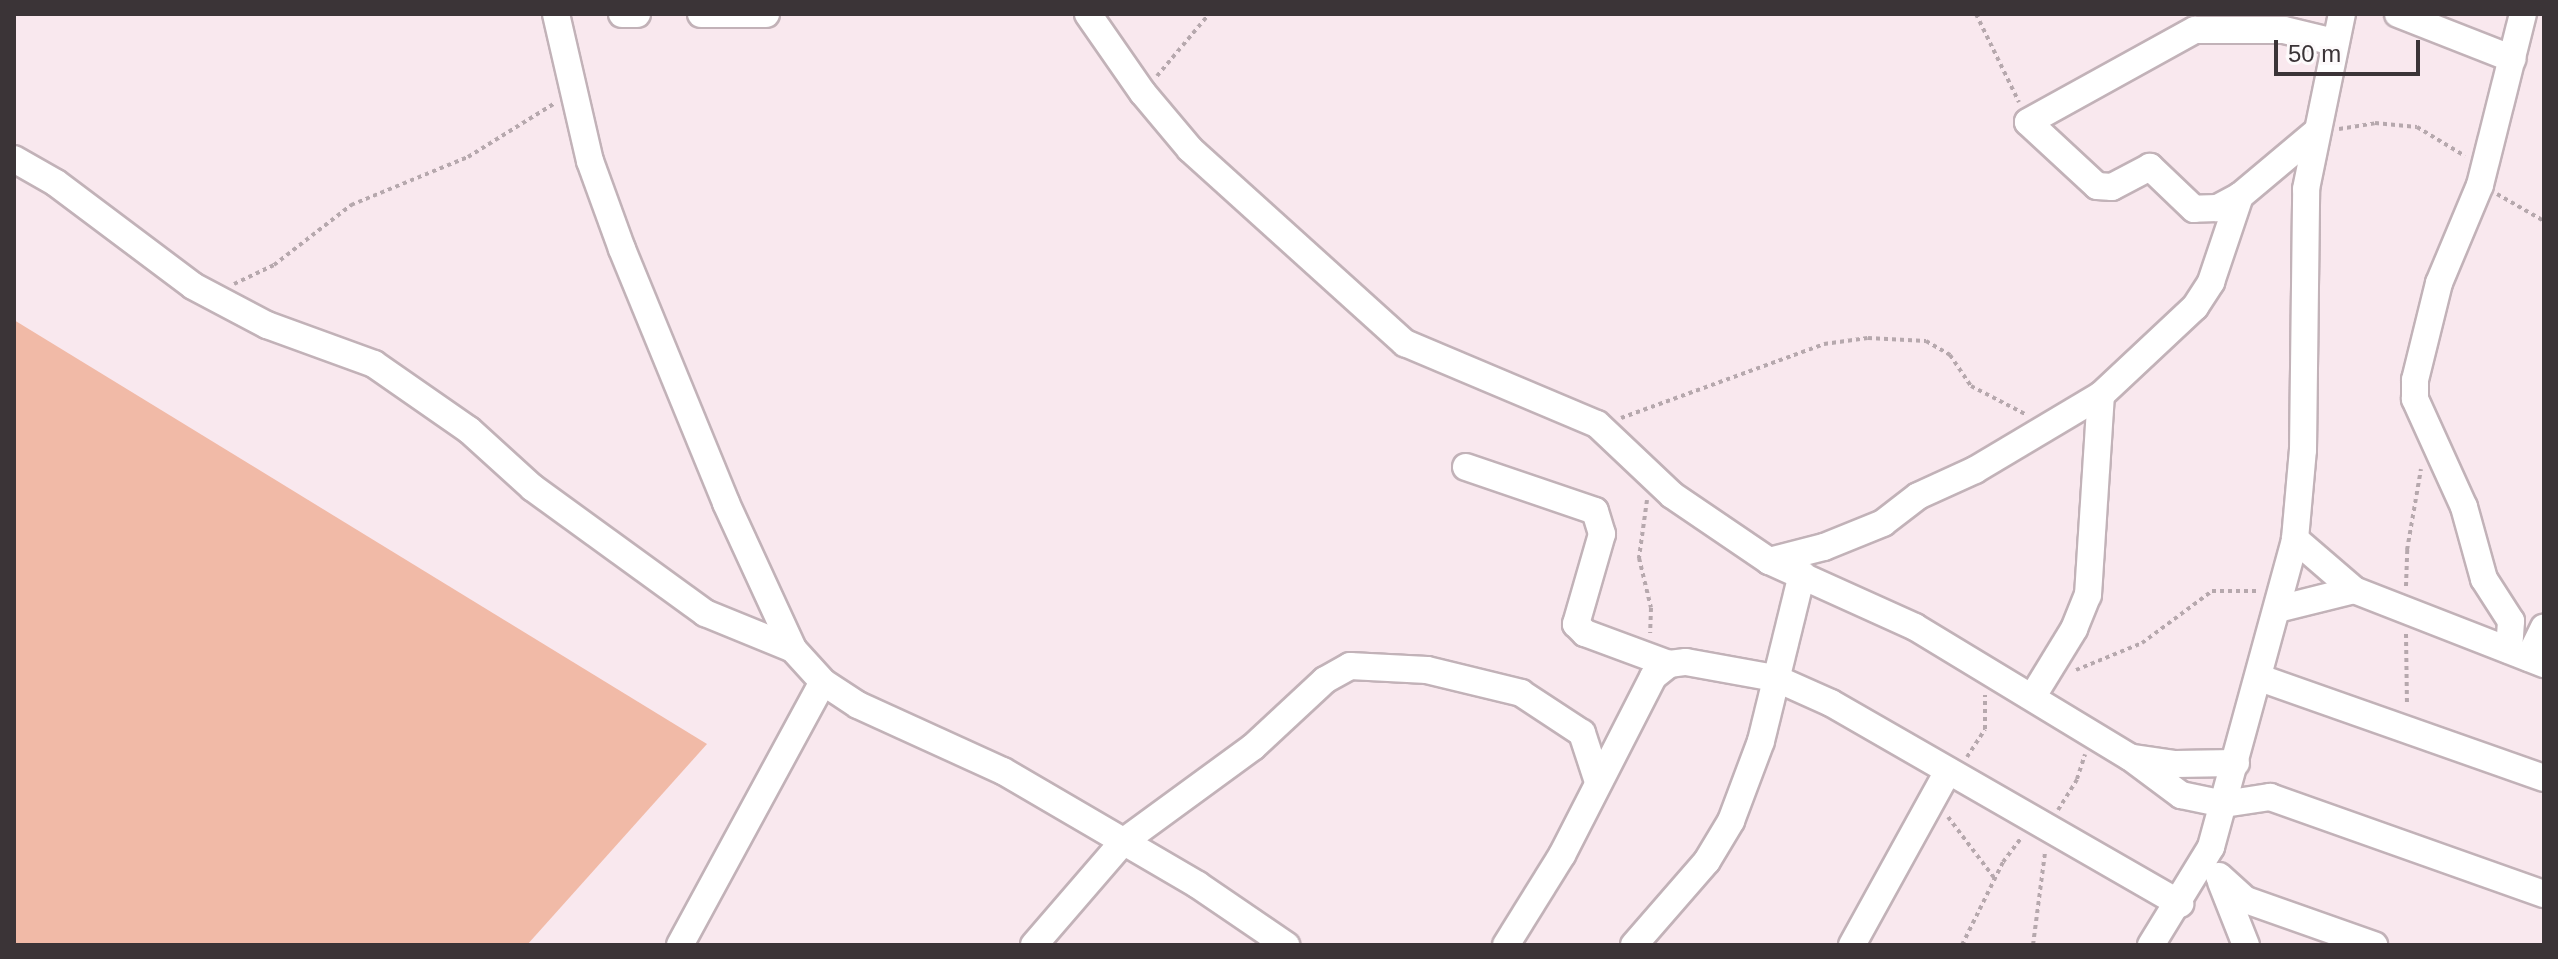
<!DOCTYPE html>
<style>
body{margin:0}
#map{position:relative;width:2558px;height:959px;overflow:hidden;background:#f9e8ee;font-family:Arial,sans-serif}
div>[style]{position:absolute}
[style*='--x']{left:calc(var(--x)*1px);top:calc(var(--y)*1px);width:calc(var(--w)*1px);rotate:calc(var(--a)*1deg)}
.green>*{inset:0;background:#f1baa7}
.path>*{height:4px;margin-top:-2px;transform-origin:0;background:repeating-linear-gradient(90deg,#b6a8ad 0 4px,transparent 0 8px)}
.roads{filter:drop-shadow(2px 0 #c2b2b8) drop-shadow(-2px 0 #c2b2b8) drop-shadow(0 2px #c2b2b8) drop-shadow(0 -2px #c2b2b8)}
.minor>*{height:26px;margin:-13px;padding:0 13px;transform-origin:13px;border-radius:13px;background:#fff}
span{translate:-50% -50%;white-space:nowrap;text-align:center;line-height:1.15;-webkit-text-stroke:8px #fdfafb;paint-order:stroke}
.frame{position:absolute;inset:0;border:16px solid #3b3437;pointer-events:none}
.scale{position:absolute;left:2274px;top:40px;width:146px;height:36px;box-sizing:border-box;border:4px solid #3b3437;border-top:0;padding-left:10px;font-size:24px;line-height:28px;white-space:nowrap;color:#3b3437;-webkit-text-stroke:6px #fdfafb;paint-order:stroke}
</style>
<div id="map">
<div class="green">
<i style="clip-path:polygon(14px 320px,707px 744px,527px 945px,14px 945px)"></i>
</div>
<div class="path">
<i style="--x:1976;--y:14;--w:98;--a:64"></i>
<i style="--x:1157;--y:76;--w:81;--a:-50"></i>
<i style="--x:2339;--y:129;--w:36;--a:-9"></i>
<i style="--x:2375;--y:123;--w:42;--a:5.4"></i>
<i style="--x:2417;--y:127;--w:56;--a:31.1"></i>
<i style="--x:2497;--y:194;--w:54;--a:29.9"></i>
<i style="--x:234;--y:284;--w:44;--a:-25.4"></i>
<i style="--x:274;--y:265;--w:98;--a:-37.9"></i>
<i style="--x:351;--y:205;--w:126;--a:-22.3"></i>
<i style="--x:468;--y:157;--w:102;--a:-31.8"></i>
<i style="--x:1621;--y:418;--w:216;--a:-20"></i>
<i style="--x:1824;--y:344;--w:44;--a:-7.8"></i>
<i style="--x:1868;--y:338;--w:58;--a:3"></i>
<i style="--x:1926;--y:341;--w:28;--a:30"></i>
<i style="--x:1950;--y:355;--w:37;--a:56"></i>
<i style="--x:1971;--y:386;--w:63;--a:27.4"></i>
<i style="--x:1647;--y:500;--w:59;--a:97.9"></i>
<i style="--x:1639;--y:558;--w:51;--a:76.5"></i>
<i style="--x:1651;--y:608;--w:25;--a:92"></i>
<i style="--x:2406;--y:586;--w:36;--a:-88"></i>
<i style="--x:2407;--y:550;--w:82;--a:-80.2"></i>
<i style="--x:2406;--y:634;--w:72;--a:89.2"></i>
<i style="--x:2076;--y:670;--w:71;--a:-22.2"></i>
<i style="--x:2142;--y:643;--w:87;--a:-36.6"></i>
<i style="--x:2212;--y:591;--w:48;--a:0"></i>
<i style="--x:1967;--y:757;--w:33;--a:-57"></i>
<i style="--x:1985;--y:729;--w:34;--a:-90"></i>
<i style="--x:2058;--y:810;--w:36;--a:-58"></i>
<i style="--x:2077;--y:779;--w:26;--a:-72"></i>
<i style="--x:1948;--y:817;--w:78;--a:52.8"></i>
<i style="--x:1962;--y:945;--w:93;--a:-63.7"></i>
<i style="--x:2003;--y:862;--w:31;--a:-53"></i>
<i style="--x:2033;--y:945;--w:94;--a:-82.6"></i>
</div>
<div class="roads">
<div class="minor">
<i style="--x:556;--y:14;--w:151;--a:77"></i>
<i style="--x:590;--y:161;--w:94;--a:70"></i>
<i style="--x:622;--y:249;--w:274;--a:67.7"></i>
<i style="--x:726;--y:503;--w:161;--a:65.3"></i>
<i style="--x:793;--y:649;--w:45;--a:47.7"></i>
<i style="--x:823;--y:682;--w:42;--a:33.3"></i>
<i style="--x:858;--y:705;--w:159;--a:24.5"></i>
<i style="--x:1003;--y:771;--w:226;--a:30.3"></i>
<i style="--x:1198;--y:885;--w:107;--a:34.3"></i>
<i style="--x:622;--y:14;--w:15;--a:0"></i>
<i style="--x:701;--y:14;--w:65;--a:0"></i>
<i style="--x:1088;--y:14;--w:96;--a:55.2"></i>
<i style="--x:1143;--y:93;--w:73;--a:50"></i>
<i style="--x:1190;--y:149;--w:290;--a:42.1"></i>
<i style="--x:1405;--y:343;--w:208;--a:22.9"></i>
<i style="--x:1597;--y:424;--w:103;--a:43.4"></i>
<i style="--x:1672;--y:495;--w:117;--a:34.2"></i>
<i style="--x:1769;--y:561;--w:160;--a:24.3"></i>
<i style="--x:1915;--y:627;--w:251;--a:31.2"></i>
<i style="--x:2130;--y:757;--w:64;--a:36.7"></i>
<i style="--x:2181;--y:795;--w:44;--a:11.8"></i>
<i style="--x:2224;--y:804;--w:47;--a:-8.7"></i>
<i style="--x:2270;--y:797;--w:291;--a:19.5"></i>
<i style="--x:2398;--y:14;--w:123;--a:21.4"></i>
<i style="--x:14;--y:159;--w:48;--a:29.7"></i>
<i style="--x:56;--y:183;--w:171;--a:36.9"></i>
<i style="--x:193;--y:286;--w:84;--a:27.8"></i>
<i style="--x:267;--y:325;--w:114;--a:20"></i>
<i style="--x:374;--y:364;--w:116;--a:34.8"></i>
<i style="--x:469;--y:430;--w:86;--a:42.2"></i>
<i style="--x:533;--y:488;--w:213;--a:36"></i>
<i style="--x:705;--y:613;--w:95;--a:22.2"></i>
<i style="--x:2240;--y:196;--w:26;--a:152"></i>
<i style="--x:2217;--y:208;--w:23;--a:178"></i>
<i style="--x:2194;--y:209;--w:61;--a:-136.3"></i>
<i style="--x:2150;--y:167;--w:43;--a:152.2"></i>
<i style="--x:2112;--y:187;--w:15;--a:-176"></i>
<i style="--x:2097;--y:186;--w:94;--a:-137.2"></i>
<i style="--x:2028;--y:122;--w:191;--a:-28.9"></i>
<i style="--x:2195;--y:30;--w:89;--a:0"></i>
<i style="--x:2284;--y:30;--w:51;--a:13.5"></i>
<i style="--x:1466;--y:467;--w:136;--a:18.8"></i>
<i style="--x:1595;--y:511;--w:24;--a:73"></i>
<i style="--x:1602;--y:534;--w:94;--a:106.1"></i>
<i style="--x:1576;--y:624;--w:13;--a:45"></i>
<i style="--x:1585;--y:633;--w:90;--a:20.3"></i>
<i style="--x:2295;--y:539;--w:78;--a:40.8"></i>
<i style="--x:2354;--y:590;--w:204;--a:21.3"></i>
<i style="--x:1769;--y:561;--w:57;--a:-14.3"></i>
<i style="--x:1824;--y:547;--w:64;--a:-22.1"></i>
<i style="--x:1883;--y:523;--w:44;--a:-37.6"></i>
<i style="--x:1918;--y:496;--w:63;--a:-24.5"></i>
<i style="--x:1975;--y:470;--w:147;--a:-30.8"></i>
<i style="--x:2278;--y:609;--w:78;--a:-14"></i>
<i style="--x:2509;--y:650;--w:29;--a:-86"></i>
<i style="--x:2511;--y:621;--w:50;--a:-122.7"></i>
<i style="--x:2484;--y:579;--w:75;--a:-105.5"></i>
<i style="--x:2464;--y:507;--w:119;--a:-114.4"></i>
<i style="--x:2415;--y:399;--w:19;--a:-90"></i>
<i style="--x:2415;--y:380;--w:100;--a:-76.1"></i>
<i style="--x:2439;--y:283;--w:106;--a:-67.3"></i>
<i style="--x:2480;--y:185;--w:176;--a:-75.9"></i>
<i style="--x:2529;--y:658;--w:34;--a:-64"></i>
<i style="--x:2260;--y:678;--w:301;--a:19.4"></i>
<i style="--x:2033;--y:696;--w:79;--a:-58.5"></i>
<i style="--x:2074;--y:629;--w:37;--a:-68"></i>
<i style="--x:2088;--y:595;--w:200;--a:-86.3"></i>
<i style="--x:2101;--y:395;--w:129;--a:-43.1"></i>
<i style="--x:2195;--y:307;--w:30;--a:-57"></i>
<i style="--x:2211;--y:282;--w:91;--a:-71.4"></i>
<i style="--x:2240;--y:196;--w:98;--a:-40"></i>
<i style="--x:2134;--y:758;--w:40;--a:8.5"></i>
<i style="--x:2174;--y:764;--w:62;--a:-0.9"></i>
<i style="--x:2219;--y:876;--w:36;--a:42"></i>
<i style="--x:2246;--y:900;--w:136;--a:19.4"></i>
<i style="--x:2221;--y:882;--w:68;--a:68.4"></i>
<i style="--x:680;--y:945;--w:299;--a:-61.5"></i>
<i style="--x:1034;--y:945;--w:136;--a:-49.2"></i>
<i style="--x:1123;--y:842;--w:161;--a:-36.2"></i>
<i style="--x:1253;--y:747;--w:98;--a:-42.9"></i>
<i style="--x:1325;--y:680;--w:29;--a:-29"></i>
<i style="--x:1350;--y:666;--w:77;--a:3"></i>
<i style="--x:1427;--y:670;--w:97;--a:13.7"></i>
<i style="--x:1521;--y:693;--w:73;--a:33.3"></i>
<i style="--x:1582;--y:733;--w:52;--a:71.9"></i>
<i style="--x:1506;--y:945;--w:106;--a:-58.1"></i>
<i style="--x:1562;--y:855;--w:200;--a:-62.9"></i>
<i style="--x:1653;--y:677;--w:21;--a:-39"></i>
<i style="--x:1669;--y:664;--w:17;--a:-7"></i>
<i style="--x:1686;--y:662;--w:90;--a:10.2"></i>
<i style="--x:1775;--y:678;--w:61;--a:24.1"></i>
<i style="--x:1831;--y:703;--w:403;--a:29.9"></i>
<i style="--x:1634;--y:945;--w:111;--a:-49"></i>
<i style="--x:1707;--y:861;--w:47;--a:-59"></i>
<i style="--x:1731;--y:821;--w:85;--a:-69.4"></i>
<i style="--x:1761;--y:741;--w:172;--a:-76.2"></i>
<i style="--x:1852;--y:945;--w:199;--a:-61.1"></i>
<i style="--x:2151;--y:945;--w:115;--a:-58.5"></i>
<i style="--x:2211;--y:847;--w:319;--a:-74.7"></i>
<i style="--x:2295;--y:539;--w:89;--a:-84.9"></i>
<i style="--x:2303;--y:450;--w:261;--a:-89.3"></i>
<i style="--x:2306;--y:189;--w:179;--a:-78.4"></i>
</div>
</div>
<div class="frame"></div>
<div class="scale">50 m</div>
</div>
